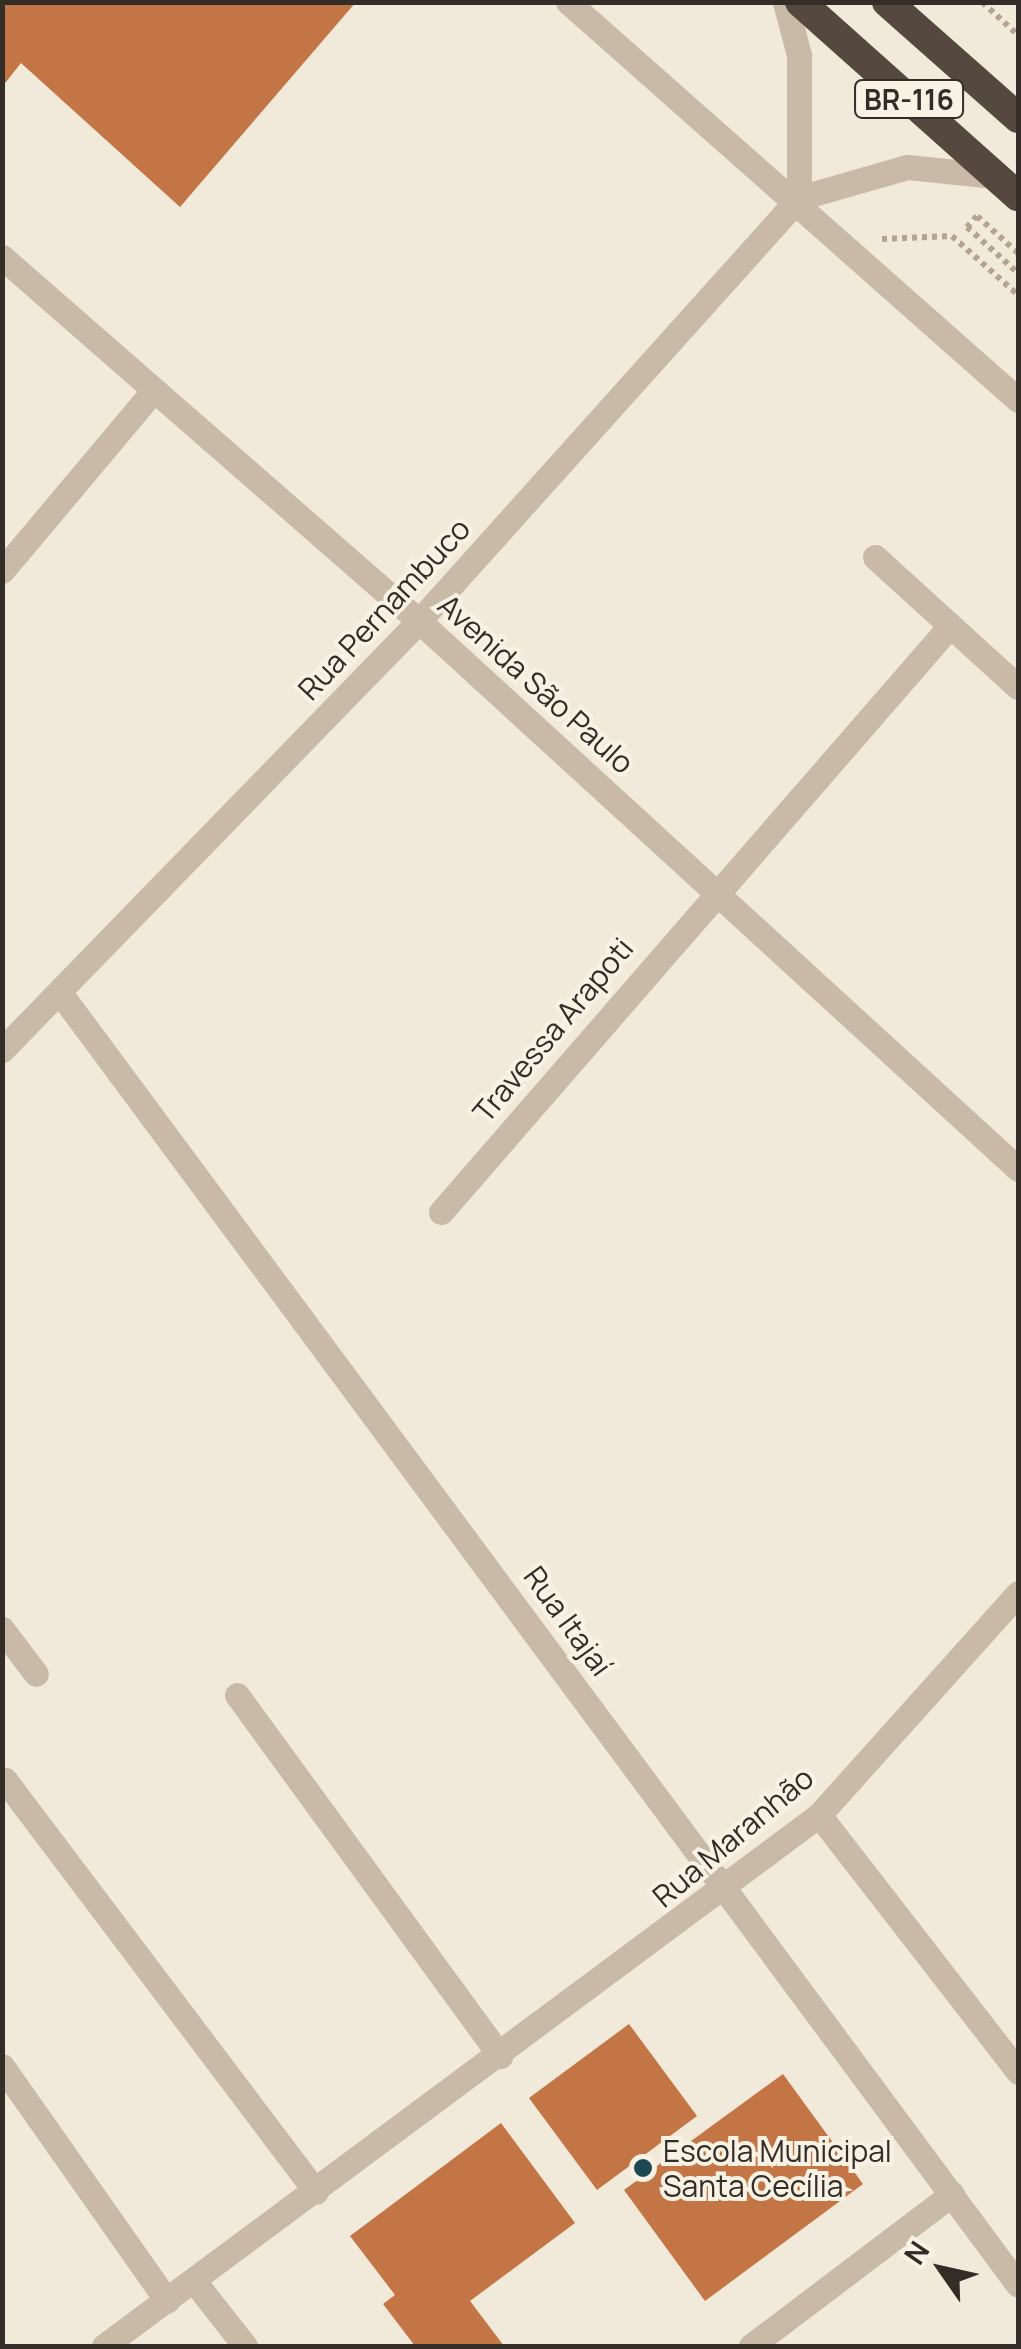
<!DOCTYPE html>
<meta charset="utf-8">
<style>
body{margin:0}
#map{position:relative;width:1021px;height:2349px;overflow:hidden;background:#f1e9d9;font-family:Manrope,sans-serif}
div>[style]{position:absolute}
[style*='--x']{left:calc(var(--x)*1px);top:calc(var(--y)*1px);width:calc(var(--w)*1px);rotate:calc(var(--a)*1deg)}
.building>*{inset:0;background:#c37545}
.path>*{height:6px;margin-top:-3px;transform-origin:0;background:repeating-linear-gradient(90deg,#b4a490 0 5px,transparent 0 10px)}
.minor>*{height:25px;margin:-12.5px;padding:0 12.5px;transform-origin:12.5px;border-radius:12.5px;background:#c8baa6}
.highway>*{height:30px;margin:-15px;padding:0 15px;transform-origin:15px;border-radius:15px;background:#55483e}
.dots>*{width:28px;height:28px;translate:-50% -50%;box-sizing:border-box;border:5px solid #f8f2e5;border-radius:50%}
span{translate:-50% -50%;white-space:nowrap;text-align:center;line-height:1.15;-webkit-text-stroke:8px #f8f2e5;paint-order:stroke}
.shield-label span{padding:2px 8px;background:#f8f2e5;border:2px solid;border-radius:8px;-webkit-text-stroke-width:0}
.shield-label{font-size:28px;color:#342d27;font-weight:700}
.street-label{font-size:30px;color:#342d27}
.poi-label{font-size:30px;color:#342d27}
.left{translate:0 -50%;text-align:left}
.frame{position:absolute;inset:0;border:5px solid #342d27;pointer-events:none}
.north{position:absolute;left:891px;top:2219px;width:100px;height:100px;-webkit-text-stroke:8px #f8f2e5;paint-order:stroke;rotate:304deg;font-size:28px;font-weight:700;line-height:40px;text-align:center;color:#342d27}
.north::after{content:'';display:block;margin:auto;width:35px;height:45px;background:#342d27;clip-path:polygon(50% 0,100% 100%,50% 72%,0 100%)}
</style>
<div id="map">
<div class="building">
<i style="clip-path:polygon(2px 2px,356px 2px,180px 207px,21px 63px,2px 87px)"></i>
<i style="clip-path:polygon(629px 2024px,697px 2116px,597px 2190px,529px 2098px)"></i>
<i style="clip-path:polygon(783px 2074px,863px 2184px,705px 2301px,624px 2190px)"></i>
<i style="clip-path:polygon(501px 2123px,575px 2223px,470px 2301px,504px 2346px,415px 2346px,383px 2304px,395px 2295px,350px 2236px)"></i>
</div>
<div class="path">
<i style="--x:982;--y:2;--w:49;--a:42.5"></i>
<i style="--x:882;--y:239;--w:70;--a:-2.5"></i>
<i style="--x:952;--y:236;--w:89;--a:41.8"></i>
<i style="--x:1018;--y:253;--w:55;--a:-137.9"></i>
<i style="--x:977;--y:216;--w:15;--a:132"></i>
<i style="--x:967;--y:227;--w:69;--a:42"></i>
</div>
<div class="minor">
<i style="--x:568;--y:2;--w:601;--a:41.49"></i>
<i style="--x:785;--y:2;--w:55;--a:75.2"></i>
<i style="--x:799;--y:55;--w:143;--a:90"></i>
<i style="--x:2;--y:257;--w:554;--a:41.12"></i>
<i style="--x:419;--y:621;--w:812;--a:42.45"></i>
<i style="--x:875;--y:557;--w:193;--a:42.3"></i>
<i style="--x:2;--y:571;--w:234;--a:-50"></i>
<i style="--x:63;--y:997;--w:1603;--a:53.44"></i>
<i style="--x:2;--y:1050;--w:598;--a:-45.81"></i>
<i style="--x:419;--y:621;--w:569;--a:-48.07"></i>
<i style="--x:799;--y:198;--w:112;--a:-16"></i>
<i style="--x:907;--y:167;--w:89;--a:5.8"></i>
<i style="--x:441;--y:1212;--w:775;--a:-49.03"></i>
<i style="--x:2;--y:1629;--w:56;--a:52.9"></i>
<i style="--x:237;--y:1695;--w:447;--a:53.9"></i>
<i style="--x:5;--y:1780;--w:516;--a:52.95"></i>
<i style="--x:819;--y:1815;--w:325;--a:52.2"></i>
<i style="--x:2;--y:2066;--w:287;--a:54.9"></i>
<i style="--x:194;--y:2281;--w:83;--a:51.9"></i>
<i style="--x:104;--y:2346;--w:891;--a:-36.6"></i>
<i style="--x:819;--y:1815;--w:298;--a:-48.1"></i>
<i style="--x:751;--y:2346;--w:252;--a:-37.1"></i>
</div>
<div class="highway">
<i style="--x:800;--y:2;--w:292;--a:41.7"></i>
<i style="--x:887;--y:2;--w:175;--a:41.5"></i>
</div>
<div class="dots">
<i style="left:643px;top:2168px;background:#1d4955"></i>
</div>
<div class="shield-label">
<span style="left:909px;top:99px">BR-116</span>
</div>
<div class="street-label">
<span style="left:384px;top:609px;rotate:-47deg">Rua Pernambuco</span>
<span style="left:536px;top:684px;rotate:42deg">Avenida São Paulo</span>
<span style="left:553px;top:1030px;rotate:-50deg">Travessa Arapoti</span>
<span style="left:568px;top:1621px;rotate:54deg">Rua Itajaí</span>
<span style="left:733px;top:1837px;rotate:-40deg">Rua Maranhão</span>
</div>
<div class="poi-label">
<span class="left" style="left:663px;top:2168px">Escola Municipal<br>Santa Cecília</span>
</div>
<div class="frame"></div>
<div class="north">N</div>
</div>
